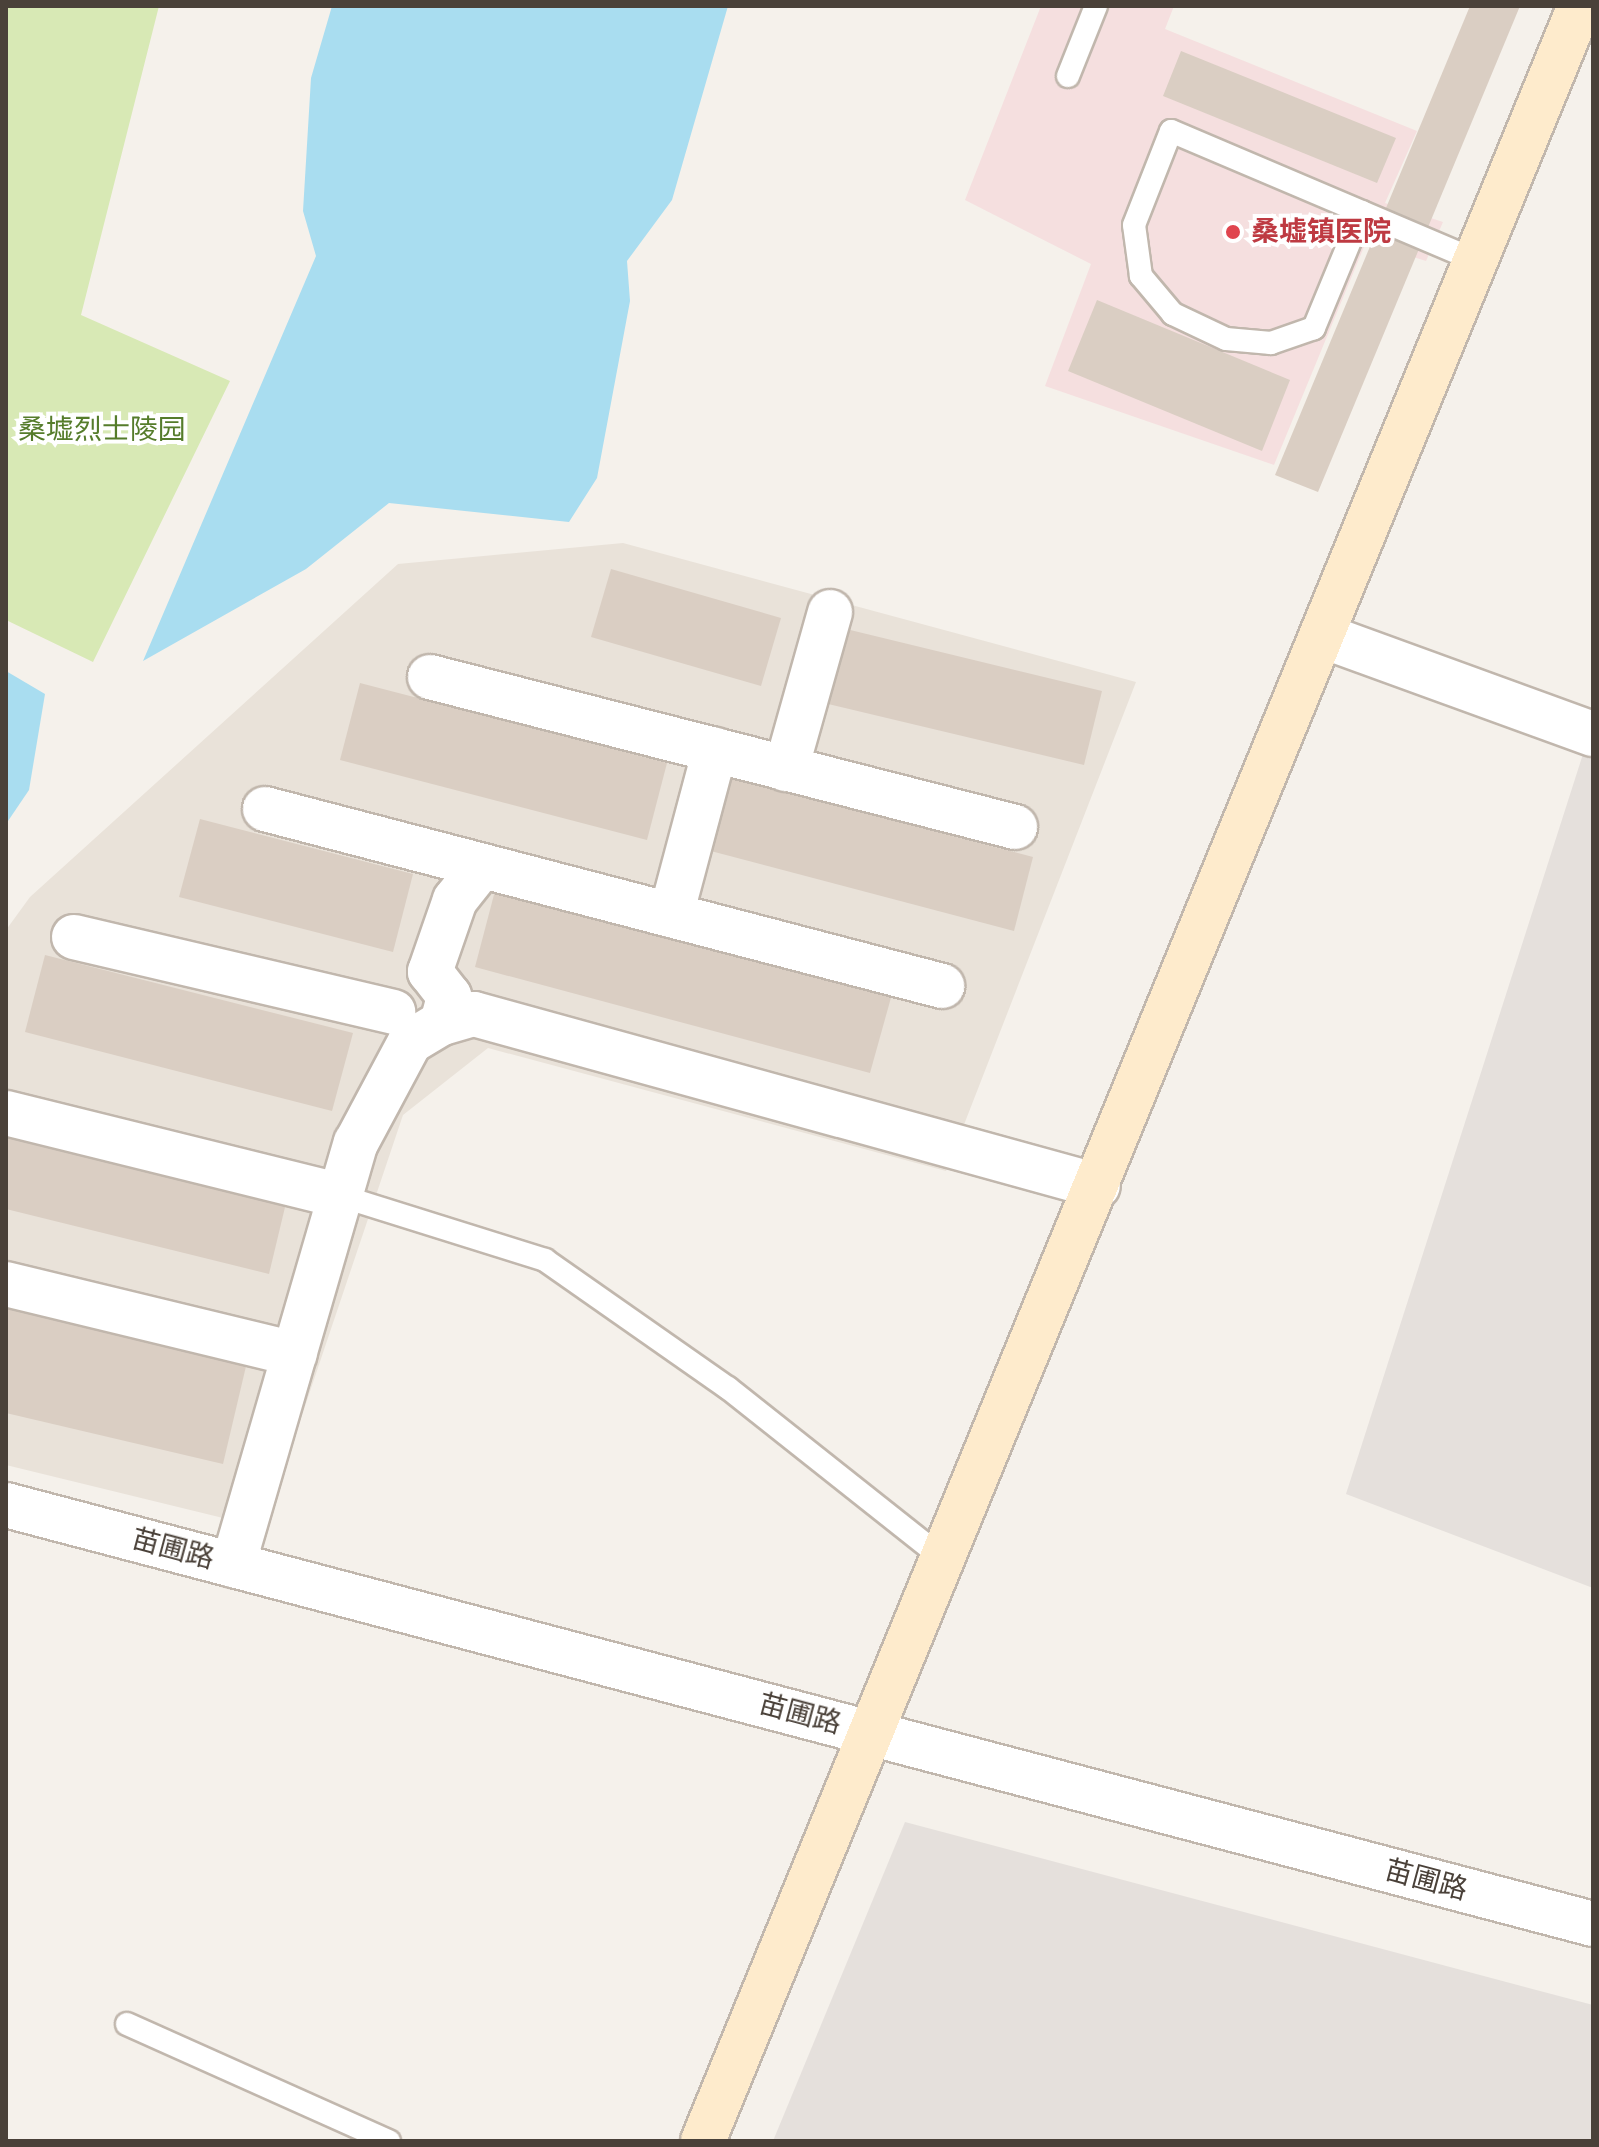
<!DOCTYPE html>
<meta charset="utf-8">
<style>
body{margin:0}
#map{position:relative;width:1599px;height:2147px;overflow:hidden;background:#f5f1eb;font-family:"Varela Round","Noto Sans SC",sans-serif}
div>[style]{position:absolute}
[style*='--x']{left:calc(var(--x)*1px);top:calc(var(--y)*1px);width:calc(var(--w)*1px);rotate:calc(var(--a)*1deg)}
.residential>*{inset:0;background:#e9e2d9}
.industrial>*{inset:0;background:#e5e0dc}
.medical>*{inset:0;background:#f5dfdf}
.green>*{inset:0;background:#d8e9b5}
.water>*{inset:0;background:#a9ddf0}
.building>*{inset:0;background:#dacec3}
.roads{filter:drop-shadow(2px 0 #c1b7ad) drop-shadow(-2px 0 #c1b7ad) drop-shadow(0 2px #c1b7ad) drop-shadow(0 -2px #c1b7ad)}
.service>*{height:22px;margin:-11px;padding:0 11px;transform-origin:11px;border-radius:11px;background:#fff}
.minor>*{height:44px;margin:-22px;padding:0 22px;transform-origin:22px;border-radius:22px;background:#fff}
.tertiary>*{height:44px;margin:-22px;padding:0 22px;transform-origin:22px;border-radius:22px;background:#fff}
.secondary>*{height:44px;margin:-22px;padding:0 22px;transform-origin:22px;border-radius:22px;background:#feebcc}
.dots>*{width:22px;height:22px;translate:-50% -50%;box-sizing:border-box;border:4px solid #fff;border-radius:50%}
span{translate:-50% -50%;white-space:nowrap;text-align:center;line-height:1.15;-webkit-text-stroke:8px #fff;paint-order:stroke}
.health-label{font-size:28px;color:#be3a42;font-weight:700}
.left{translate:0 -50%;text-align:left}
.park-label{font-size:28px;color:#557c2b}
.street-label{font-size:28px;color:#4a4139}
.frame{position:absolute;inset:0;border:8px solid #4a4139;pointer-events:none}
</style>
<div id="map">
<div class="residential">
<i style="clip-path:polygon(623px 543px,1136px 682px,946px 1171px,488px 1048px,403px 1115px,264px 1528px,6px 1465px,6px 930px,30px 897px,398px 564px)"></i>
</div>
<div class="industrial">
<i style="clip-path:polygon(1583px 754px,1593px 757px,1593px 1588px,1346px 1494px)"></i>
<i style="clip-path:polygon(905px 1822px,1593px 2005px,1593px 2141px,773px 2141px)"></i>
</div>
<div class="medical">
<i style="clip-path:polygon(1041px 6px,1174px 6px,1165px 29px,1417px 131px,1385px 203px,1443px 222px,1426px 261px,1366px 242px,1274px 465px,1045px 386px,1091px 264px,965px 200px)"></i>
</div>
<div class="green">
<i style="clip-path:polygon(6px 6px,159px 6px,81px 315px,230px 381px,93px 662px,6px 620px)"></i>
</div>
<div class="water">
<i style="clip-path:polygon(332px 6px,728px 6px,672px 200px,627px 261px,630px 301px,597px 478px,569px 522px,389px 503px,306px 569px,143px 661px,316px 256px,303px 211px,311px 78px)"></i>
<i style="clip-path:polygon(6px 671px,45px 694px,29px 790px,6px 824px)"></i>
</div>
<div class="building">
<i style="clip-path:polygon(1470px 6px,1520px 6px,1318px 492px,1275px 475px)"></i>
<i style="clip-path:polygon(1181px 51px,1396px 138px,1377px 183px,1163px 96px)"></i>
<i style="clip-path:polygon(1097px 300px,1290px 380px,1262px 451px,1068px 371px)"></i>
<i style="clip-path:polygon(611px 569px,781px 618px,761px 686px,591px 637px)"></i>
<i style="clip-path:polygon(842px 628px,1102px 691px,1084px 765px,824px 703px)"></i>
<i style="clip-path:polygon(360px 683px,667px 763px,647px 840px,340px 760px)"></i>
<i style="clip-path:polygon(726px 777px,1033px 857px,1014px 931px,707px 850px)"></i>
<i style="clip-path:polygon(200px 819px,413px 874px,393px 952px,179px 897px)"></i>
<i style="clip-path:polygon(496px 887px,892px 994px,870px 1073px,475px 967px)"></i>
<i style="clip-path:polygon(45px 955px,353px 1033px,332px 1111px,25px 1032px)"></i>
<i style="clip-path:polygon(6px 1134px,286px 1203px,269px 1274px,6px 1209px)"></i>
<i style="clip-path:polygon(6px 1304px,247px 1362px,223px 1464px,6px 1413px)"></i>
</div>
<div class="roads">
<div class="service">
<i style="--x:1068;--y:76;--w:75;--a:-68.2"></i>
<i style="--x:1362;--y:212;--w:126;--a:112.5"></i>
<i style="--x:1314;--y:328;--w:46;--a:160.8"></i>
<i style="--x:1271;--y:343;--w:45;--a:-174.9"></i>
<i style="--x:1226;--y:339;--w:59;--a:-154.7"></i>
<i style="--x:1173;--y:314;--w:50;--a:-130.1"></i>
<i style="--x:1141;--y:276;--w:51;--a:-97.8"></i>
<i style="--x:1134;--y:225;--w:101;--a:-68.5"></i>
<i style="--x:1171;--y:131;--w:336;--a:23"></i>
<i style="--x:341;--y:1196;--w:214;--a:17.4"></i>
<i style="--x:545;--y:1260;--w:223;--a:35"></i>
<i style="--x:728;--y:1388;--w:275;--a:38.4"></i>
<i style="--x:127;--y:2024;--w:287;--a:24.1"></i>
</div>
<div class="minor">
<i style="--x:1326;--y:637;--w:284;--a:20"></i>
<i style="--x:430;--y:677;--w:604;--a:14.38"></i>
<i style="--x:786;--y:769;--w:163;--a:-74.3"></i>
<i style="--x:265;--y:809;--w:700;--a:14.65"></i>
<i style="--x:671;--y:915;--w:171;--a:-75.1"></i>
<i style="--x:74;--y:937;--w:328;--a:13.2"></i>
<i style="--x:442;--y:1023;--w:28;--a:-75"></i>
<i style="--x:449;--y:996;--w:31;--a:-128"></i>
<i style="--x:430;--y:972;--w:76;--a:-70.9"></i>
<i style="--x:455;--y:900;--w:43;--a:-51.5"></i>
<i style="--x:6;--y:1113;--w:345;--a:13.9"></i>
<i style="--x:6;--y:1284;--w:297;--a:13.6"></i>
<i style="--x:233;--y:1565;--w:440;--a:-73.8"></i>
<i style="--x:356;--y:1143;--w:115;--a:-61.9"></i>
<i style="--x:410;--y:1042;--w:37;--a:-31"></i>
<i style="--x:442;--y:1023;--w:33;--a:-16"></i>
<i style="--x:474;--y:1014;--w:647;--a:15.41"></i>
</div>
<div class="tertiary">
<i style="--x:6;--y:1505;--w:1641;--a:14.79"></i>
</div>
<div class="secondary">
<i style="--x:703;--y:2141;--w:2308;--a:-67.67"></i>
</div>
</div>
<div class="dots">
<i style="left:1233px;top:232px;background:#e0444e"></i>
</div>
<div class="health-label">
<span class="left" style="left:1251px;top:232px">桑墟镇医院</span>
</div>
<div class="park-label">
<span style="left:102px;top:430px">桑墟烈士陵园</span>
</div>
<div class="street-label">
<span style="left:173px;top:1549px;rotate:15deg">苗圃路</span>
<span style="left:800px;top:1714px;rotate:15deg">苗圃路</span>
<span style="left:1426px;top:1880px;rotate:15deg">苗圃路</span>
</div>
<div class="frame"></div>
</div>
